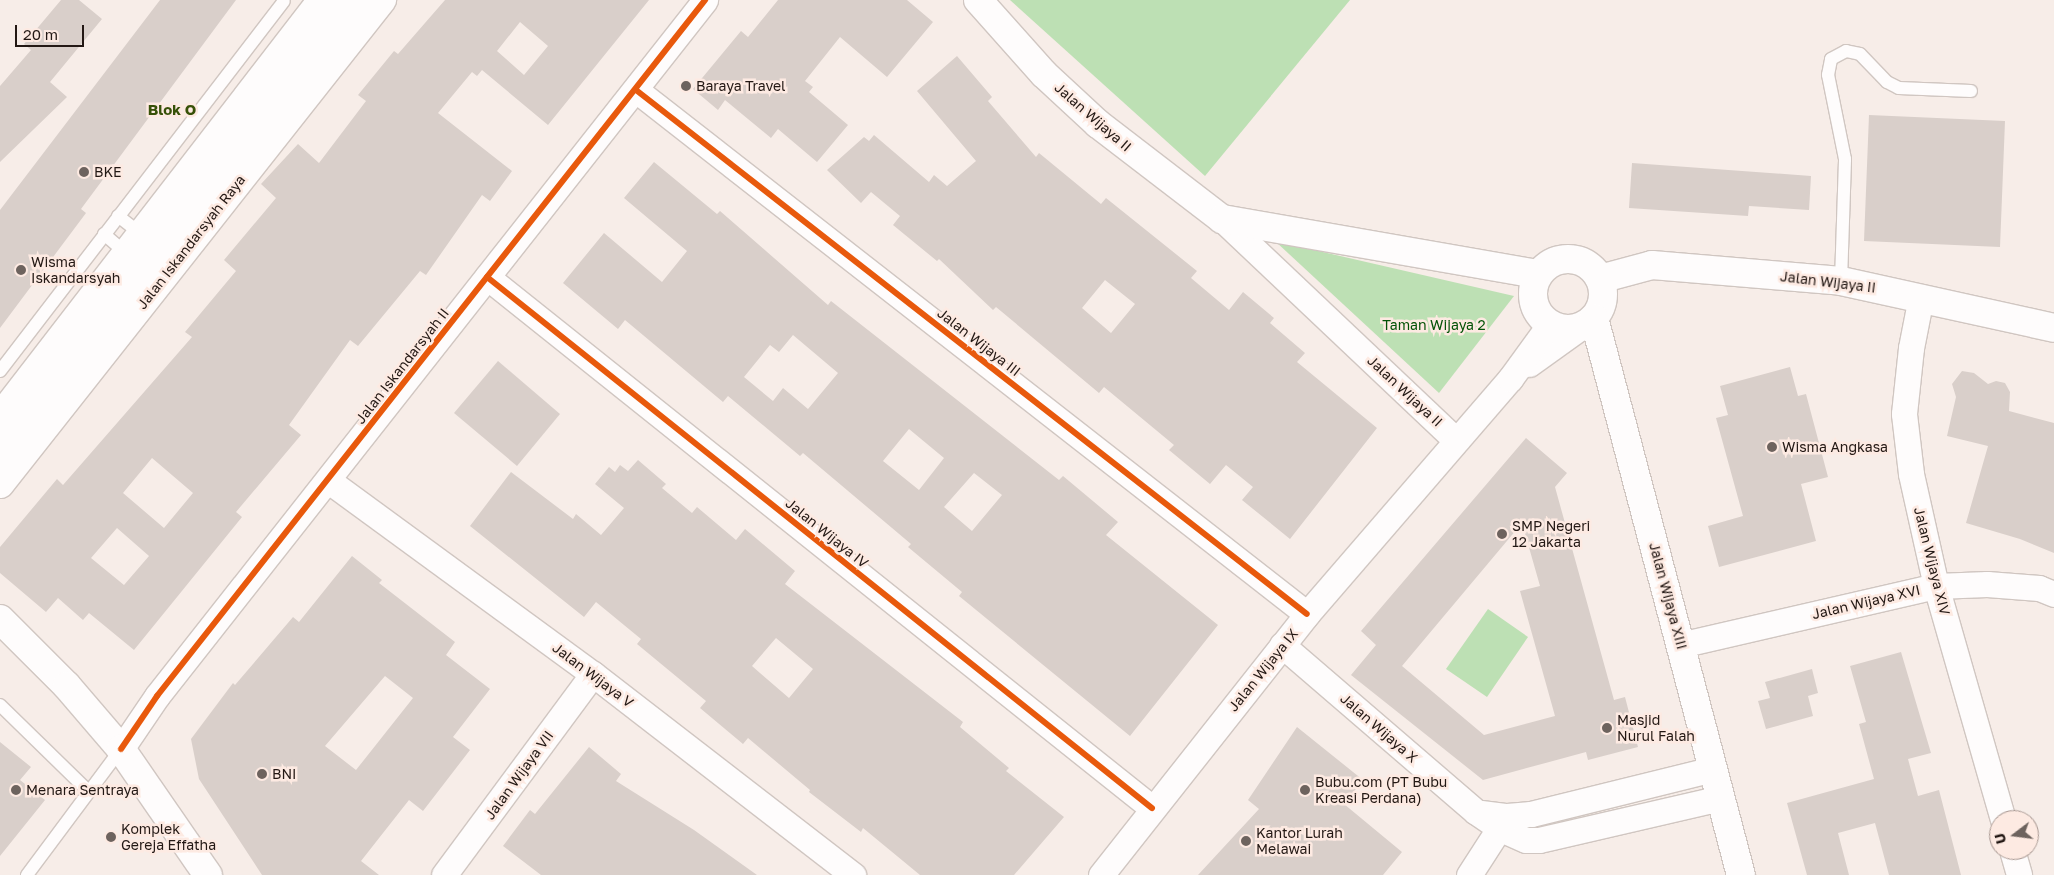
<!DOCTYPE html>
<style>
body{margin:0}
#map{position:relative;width:2054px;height:875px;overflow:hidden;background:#f7ede8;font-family:"Golos Text",sans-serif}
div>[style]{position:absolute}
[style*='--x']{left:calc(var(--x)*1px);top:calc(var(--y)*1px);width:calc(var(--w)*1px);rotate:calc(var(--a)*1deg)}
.green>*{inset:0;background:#bde0b4}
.building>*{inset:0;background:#d9cfca}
.roads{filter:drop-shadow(1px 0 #d0c6c1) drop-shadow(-1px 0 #d0c6c1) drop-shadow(0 1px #d0c6c1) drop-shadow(0 -1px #d0c6c1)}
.lane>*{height:12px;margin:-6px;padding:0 6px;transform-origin:6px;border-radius:6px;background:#fefcfc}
.street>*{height:25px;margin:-12.5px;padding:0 12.5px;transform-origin:12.5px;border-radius:12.5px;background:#fefcfc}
.secondary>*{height:28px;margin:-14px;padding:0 14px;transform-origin:14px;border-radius:14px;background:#fefcfc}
.secondary>.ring{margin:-14px;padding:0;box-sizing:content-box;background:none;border:28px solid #fefcfc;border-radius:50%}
.primary>*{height:28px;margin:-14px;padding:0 14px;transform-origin:14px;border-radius:14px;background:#fefcfc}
.cycleway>*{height:6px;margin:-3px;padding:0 3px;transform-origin:3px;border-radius:3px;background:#e8590c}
.dots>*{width:14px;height:14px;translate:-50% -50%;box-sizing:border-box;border:2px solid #fdeae2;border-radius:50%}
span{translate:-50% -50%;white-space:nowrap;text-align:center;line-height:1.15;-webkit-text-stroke:5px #fdeae2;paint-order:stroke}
.poi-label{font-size:14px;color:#231814}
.left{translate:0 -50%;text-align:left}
.street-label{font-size:14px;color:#231814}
.park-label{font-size:14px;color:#045307}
.neighbourhood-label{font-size:15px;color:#375108;font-weight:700}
.north{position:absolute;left:1989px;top:810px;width:50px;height:50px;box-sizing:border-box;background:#fdeae2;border:1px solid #a69690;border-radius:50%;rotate:255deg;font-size:14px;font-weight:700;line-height:20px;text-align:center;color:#231814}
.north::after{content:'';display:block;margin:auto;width:18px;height:22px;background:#6d635e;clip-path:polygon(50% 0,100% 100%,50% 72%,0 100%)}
.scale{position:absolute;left:15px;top:25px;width:69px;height:22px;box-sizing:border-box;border:2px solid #231814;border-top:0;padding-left:6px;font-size:15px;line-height:18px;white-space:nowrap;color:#231814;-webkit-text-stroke:4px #fdeae2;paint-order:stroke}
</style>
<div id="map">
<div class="green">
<i style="clip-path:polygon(1010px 0,1350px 0,1205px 176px)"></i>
<i style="clip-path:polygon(1275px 241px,1514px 296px,1439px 393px)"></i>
<i style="clip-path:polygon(1488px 609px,1528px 637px,1487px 697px,1446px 669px)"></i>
</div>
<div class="building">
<i style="clip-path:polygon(61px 0,79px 0,102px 19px,50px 82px,67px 97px,0 162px,0 86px,31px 50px,24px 44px)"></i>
<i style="clip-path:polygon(160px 0,236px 0,81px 209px,86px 213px,0 328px,0 210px)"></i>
<i style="clip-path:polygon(evenodd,445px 0,649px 0,548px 125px,482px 70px,477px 76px,472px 72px,438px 113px,512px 171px,490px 201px,482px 195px,426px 275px,420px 271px,358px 346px,350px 340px,289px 425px,301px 435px,236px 512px,242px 517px,134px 650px,89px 613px,83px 620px,58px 598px,46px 612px,0 573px,0 547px,57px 479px,63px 485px,192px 337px,185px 332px,236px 271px,224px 260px,276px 198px,261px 184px,298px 144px,319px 163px,366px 101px,358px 95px,394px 51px,398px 54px,445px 0,520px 22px,548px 46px,524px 75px,497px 51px,520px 22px,445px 0,152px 458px,193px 493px,164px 528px,123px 493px,152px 458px,445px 0,117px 528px,149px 556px,124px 585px,91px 558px,117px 528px)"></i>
<i style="clip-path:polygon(778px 0,907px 0,933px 22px,887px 77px,840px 37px,805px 81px,813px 87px,809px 92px,848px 125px,817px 162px,778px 129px,771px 138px,725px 100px,718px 110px,693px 89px,741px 31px,748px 37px)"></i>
<i style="clip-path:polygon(evenodd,957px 56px,992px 97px,988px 101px,1036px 157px,1039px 153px,1101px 204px,1106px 198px,1197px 271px,1191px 278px,1229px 310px,1243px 292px,1274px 318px,1270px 323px,1305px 353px,1297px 362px,1377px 428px,1290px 539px,1242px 500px,1253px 487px,1226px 465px,1210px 484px,1169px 450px,1174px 445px,1104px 387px,1099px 393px,996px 307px,993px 310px,939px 259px,937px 261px,893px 225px,900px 216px,871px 192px,861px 203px,827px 170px,864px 137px,869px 141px,874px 135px,929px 182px,934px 175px,947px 186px,976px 161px,917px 91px,957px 56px,1105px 280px,1135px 304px,1111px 333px,1082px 308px,1105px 280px)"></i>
<i style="clip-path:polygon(1869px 115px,2005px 121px,2000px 247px,1864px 241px)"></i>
<i style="clip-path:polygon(evenodd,654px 162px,717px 214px,720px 211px,828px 305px,831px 301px,1059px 480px,1063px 476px,1118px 522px,1106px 535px,1218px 625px,1130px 736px,959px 596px,962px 592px,908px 547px,911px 544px,803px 453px,800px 456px,728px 396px,723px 402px,625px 320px,618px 329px,563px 283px,604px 233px,662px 282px,687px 251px,624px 198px,654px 162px,793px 335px,838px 373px,808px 409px,783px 388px,773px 401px,744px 377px,770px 345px,779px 352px,793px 335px,654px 162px,909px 429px,944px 458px,919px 490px,883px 461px,909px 429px,654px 162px,974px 473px,1002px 495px,972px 531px,944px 507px,974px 473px)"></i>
<i style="clip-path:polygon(1632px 163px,1811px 176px,1809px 210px,1749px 206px,1748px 216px,1629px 208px)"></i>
<i style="clip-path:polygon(498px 361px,560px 414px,517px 466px,454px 413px)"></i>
<i style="clip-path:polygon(1790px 367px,1798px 396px,1806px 394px,1828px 477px,1801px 484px,1816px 541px,1719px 567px,1708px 526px,1743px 516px,1716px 418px,1728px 415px,1720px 386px)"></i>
<i style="clip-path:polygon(1962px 371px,1974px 373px,1988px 384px,1996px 381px,2005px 383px,2010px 392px,2009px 411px,2054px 423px,2054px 553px,2020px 539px,1966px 523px,1988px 446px,1947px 436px,1956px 397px,1952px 384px)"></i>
<i style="clip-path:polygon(evenodd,1526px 438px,1567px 473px,1555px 487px,1614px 700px,1625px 697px,1638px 747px,1588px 760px,1586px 752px,1483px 780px,1351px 675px,1376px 645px,1361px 631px,1526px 438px,1522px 523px,1540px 586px,1520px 591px,1555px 716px,1484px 735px,1402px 666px,1522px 523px)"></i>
<i style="clip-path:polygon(evenodd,638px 460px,666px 484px,662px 488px,692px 513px,697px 507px,736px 540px,745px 529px,795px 571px,785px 584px,963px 722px,960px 727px,1009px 768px,1006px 771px,1064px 817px,1014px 875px,920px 875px,863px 828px,861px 832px,809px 792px,810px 790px,748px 738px,743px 744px,700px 708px,706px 701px,637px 644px,641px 639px,596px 602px,584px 617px,470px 526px,511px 472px,573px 519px,576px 514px,601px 535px,624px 508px,595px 484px,609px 467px,615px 472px,620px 465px,628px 471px,638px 460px,776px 638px,813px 669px,789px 698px,752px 666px,776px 638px)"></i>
<i style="clip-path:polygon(evenodd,352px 556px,382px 580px,379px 583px,455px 642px,446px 655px,490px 689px,453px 737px,470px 750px,423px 811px,409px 800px,361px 861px,379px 875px,262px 875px,199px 779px,191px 739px,233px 683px,235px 685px,293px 617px,299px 622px,352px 556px,385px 676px,413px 698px,356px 770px,325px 746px,385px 676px)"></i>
<i style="clip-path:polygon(1901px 652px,1931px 753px,1908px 759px,1918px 796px,1939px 790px,1961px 875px,1889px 875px,1875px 823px,1838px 833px,1849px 875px,1807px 875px,1787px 803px,1874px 779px,1859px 724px,1866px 722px,1850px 666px)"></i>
<i style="clip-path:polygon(1812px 669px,1818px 693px,1808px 696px,1813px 716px,1766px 729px,1758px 701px,1770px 698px,1765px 682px)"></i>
<i style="clip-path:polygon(1297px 727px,1363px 780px,1344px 804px,1402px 852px,1383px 875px,1198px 875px,1259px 809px,1248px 800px)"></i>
<i style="clip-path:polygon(0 742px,31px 767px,20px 780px,45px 800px,0 856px)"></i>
<i style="clip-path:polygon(589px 747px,621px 774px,616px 781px,694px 830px,757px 875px,541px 875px,503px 846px,530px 810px,535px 814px)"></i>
</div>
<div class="roads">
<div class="lane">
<i style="--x:118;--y:216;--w:31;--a:38"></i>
<i style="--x:104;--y:234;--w:30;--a:41"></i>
<i style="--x:1841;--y:281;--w:122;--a:-88.1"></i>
<i style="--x:1845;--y:159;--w:86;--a:-101.4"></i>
<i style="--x:1828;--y:75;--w:16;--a:-79"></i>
<i style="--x:1831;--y:59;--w:17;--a:-28"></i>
<i style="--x:1846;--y:51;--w:14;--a:12"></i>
<i style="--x:1860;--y:54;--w:39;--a:46"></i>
<i style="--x:1887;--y:82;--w:13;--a:27"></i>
<i style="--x:1899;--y:88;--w:72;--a:2.4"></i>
<i style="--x:0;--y:371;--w:466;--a:-52.5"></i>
<i style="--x:0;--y:705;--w:123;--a:44.3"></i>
<i style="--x:27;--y:875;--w:157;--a:-53.3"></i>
</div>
<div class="street">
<i style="--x:636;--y:90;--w:851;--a:37.99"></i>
<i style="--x:1222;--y:219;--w:322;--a:43.4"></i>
<i style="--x:487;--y:277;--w:851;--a:38.61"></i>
<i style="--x:1921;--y:297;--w:52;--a:101.1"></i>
<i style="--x:1911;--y:348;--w:66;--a:96.1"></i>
<i style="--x:1904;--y:414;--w:60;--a:83.3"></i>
<i style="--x:1911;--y:474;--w:115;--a:77.4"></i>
<i style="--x:1936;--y:586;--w:243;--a:74"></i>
<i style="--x:1529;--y:364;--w:65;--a:-35.6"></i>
<i style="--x:329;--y:481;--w:327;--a:36.2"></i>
<i style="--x:593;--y:674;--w:329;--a:37.7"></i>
<i style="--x:1282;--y:645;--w:256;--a:40.7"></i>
<i style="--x:1476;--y:812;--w:30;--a:34"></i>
<i style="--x:1501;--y:829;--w:27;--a:24"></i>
<i style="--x:1526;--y:840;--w:13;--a:0"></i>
<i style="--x:1539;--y:840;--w:187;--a:-13"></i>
<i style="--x:1680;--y:645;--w:263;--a:-13"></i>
<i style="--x:1936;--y:586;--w:51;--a:-2.2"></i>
<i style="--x:1987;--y:584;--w:52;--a:4.4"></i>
<i style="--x:2039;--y:588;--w:16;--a:22"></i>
<i style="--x:121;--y:749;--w:64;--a:-55.8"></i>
<i style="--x:157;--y:696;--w:886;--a:-51.78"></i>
<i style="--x:1481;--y:813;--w:26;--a:7"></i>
<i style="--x:1507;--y:816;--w:24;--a:-5"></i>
<i style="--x:1531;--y:814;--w:187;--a:-13.9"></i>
<i style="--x:2012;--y:850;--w:26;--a:74"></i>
<i style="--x:444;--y:875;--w:250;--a:-53.5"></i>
<i style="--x:1101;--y:875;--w:333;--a:-51.7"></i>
<i style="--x:1307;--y:614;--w:311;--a:-49.2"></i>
<i style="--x:1510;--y:379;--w:68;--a:-54"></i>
<i style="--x:1469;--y:875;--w:70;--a:-57.2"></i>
</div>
<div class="secondary">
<i style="--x:978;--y:0;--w:99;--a:48.3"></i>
<i style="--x:1044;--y:74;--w:74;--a:42.8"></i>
<i style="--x:1098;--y:124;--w:156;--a:37.5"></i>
<i style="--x:1222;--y:219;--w:321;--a:9.9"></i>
<i class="ring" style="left:1533px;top:259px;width:42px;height:42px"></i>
<i style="--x:1600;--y:279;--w:54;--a:-15.1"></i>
<i style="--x:1652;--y:265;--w:190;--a:4.8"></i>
<i style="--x:1841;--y:281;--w:218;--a:12.4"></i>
<i style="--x:1594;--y:318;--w:576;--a:75.22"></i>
<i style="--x:0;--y:619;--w:95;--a:45"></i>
<i style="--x:67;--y:686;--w:83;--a:49.4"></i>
<i style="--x:121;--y:749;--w:153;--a:55.4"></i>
</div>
<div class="primary">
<i style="--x:0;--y:417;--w:527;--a:-52.33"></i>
<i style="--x:0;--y:449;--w:571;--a:-51.9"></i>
<i style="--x:0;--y:484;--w:617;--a:-51.72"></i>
</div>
</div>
<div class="cycleway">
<i style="--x:636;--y:90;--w:851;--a:37.99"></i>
<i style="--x:487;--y:277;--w:851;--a:38.61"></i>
<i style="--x:121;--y:749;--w:64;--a:-55.8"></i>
<i style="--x:157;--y:696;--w:886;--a:-51.78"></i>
</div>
<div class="dots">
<i style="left:686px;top:86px;background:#6d635e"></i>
<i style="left:84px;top:172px;background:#6d635e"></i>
<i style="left:21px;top:270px;background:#6d635e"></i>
<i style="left:1772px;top:447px;background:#6d635e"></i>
<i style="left:1502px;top:534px;background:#6d635e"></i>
<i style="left:1607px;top:728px;background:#6d635e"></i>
<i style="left:262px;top:774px;background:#6d635e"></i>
<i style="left:16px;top:790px;background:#6d635e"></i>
<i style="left:1305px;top:790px;background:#6d635e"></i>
<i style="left:111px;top:837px;background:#6d635e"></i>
<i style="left:1246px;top:841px;background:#6d635e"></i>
</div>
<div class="poi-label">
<span class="left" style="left:696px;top:86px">Baraya Travel</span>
<span class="left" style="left:94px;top:172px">BKE</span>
<span class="left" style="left:31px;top:270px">Wisma<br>Iskandarsyah</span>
<span class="left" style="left:1782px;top:447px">Wisma Angkasa</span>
<span class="left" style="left:1512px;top:534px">SMP Negeri<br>12 Jakarta</span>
<span class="left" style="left:1617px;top:728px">Masjid<br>Nurul Falah</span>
<span class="left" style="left:272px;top:774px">BNI</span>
<span class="left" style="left:1315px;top:790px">Bubu.com (PT Bubu<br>Kreasi Perdana)</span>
<span class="left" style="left:26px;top:790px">Menara Sentraya</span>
<span class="left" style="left:121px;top:837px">Komplek<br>Gereja Effatha</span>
<span class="left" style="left:1256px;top:841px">Kantor Lurah<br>Melawai</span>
</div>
<div class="street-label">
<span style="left:1093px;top:117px;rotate:41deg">Jalan Wijaya II</span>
<span style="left:191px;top:242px;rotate:-52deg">Jalan Iskandarsyah Raya</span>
<span style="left:1828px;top:282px;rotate:7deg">Jalan Wijaya II</span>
<span style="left:979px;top:342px;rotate:38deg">Jalan Wijaya III</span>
<span style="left:402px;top:366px;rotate:-52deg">Jalan Iskandarsyah II</span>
<span style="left:1405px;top:391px;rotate:43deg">Jalan Wijaya II</span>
<span style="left:827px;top:533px;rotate:39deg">Jalan Wijaya IV</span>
<span style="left:1932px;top:561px;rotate:76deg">Jalan Wijaya XIV</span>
<span style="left:1668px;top:596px;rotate:75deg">Jalan Wijaya XIII</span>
<span style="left:1866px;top:602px;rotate:-13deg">Jalan Wijaya XVI</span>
<span style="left:1263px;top:670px;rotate:-51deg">Jalan Wijaya IX</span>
<span style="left:593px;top:675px;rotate:37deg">Jalan Wijaya V</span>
<span style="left:1379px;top:728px;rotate:41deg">Jalan Wijaya X</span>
<span style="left:519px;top:775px;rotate:-54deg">Jalan Wijaya VII</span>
</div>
<div class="park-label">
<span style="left:1434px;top:325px">Taman Wijaya 2</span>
</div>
<div class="neighbourhood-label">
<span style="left:172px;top:110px">Blok O</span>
</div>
<div class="north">U</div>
<div class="scale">20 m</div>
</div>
